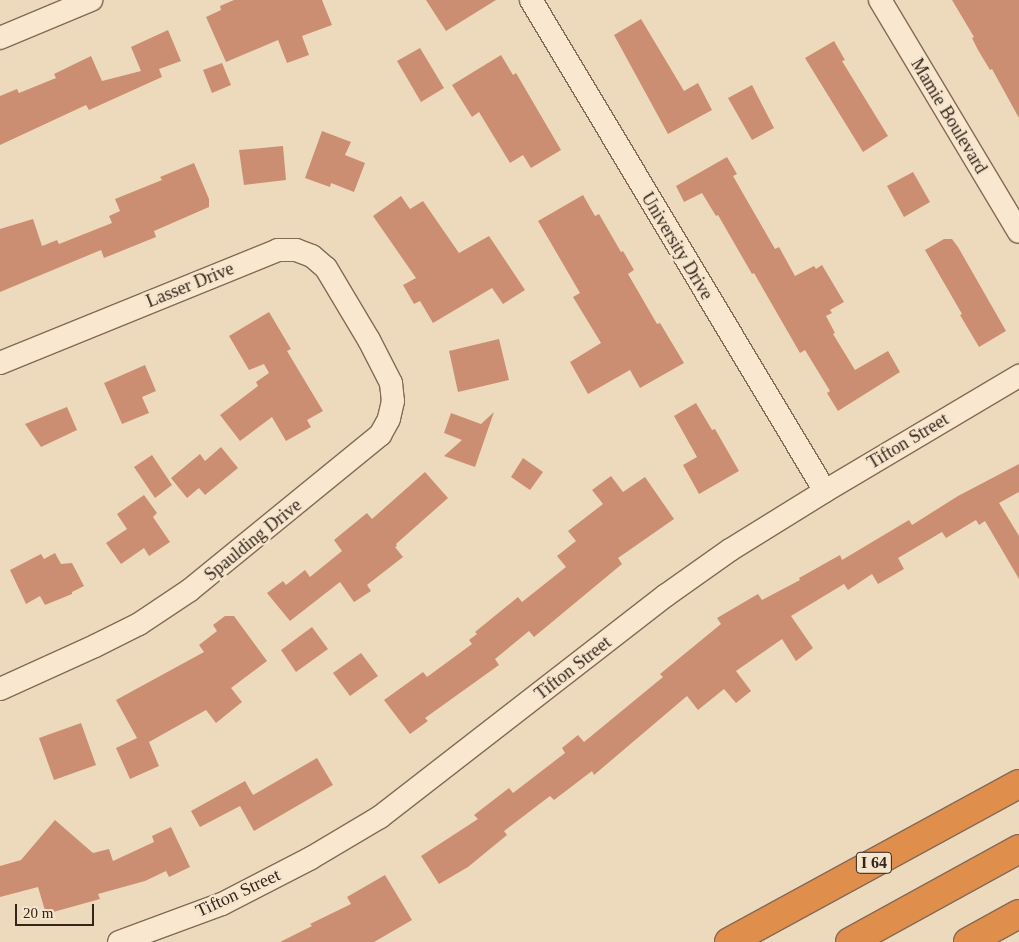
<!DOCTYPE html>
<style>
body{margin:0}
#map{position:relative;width:1019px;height:942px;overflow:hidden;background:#eddabc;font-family:Georgia,serif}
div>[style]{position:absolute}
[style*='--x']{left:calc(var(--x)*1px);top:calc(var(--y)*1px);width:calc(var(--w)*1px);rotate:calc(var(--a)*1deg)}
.building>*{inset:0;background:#cc8e72}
.roads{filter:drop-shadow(1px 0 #856a56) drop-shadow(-1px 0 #856a56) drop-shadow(0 1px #856a56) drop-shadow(0 -1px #856a56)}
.minor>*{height:22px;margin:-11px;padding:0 11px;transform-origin:11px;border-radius:11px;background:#f9e8cf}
.motorway>*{height:28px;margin:-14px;padding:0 14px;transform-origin:14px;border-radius:14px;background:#df8e4b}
span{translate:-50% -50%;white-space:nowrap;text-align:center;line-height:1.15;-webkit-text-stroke:5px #f5e5cc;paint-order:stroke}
.shield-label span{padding:1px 4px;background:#f5e5cc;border:1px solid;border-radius:4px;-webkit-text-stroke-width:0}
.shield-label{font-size:16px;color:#34241b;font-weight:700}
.street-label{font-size:18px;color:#34241b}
.scale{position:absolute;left:15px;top:904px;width:79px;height:22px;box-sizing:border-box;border:2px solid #34241b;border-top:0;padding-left:6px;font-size:15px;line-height:18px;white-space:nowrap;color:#34241b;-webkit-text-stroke:4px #f5e5cc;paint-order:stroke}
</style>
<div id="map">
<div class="building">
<i style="clip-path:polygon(234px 0,322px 0,332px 25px,302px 36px,309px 55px,287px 63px,278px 40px,226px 62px,206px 17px,221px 10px,220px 6px)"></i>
<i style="clip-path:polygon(426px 0,496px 0,446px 31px)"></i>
<i style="clip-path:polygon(952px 0,1019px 0,1019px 118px,992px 69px,990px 70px,978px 50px,972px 38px,974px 37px)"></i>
<i style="clip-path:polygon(641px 19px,684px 91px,698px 83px,712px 110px,668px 134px,614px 35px)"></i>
<i style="clip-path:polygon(168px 30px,181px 61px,159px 69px,162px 77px,89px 110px,86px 105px,0 145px,0 96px,17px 89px,19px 93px,56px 78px,54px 74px,91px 56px,102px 81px,141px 71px,131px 47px)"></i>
<i style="clip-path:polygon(834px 41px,845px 60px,842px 61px,888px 136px,863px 152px,805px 58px)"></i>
<i style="clip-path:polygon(420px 48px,444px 88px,421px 102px,397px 61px)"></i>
<i style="clip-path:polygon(501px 55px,513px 75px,516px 73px,561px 150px,531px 168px,523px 155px,510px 163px,479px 112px,472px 117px,452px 85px)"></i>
<i style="clip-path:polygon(222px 63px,231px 85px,212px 93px,203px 70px)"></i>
<i style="clip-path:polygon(752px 85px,774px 128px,752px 140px,728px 98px)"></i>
<i style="clip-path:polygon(322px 131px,351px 142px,345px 155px,365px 163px,354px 192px,331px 183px,330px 187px,305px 178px)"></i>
<i style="clip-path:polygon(283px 146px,286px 180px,244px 185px,239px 150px)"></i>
<i style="clip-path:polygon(727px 157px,737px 174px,733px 176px,775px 249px,779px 247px,795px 276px,814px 266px,816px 269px,822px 265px,844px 302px,830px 310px,832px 313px,826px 316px,835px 333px,833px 334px,855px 370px,888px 351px,900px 372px,838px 411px,827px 393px,830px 391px,805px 350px,800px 353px,754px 273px,752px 274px,718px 215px,716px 216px,702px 193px,684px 202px,676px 186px)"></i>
<i style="clip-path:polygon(194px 163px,209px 199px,209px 207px,154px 231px,156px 237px,104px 258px,101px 250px,0 292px,0 229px,33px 219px,42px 246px,57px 240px,59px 244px,112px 223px,109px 216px,120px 211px,115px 199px,162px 180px,160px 177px)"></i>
<i style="clip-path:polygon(913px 172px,930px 202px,904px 217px,887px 186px)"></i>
<i style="clip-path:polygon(583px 195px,595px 216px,599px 214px,621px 252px,623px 251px,634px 270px,628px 274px,657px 324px,660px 323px,684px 363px,640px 388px,630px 370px,588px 394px,570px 362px,601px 343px,573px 297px,580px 293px,538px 221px)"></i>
<i style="clip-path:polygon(401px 196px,410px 209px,423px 201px,459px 253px,489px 236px,525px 290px,503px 304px,492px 288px,433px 323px,420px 301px,414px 304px,403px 285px,416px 278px,373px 216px)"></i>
<i style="clip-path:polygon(944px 239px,952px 239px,958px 247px,1006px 331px,979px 347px,960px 315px,962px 314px,925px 250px)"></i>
<i style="clip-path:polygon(269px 312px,291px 349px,287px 351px,323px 411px,307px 420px,311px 427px,286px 441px,272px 417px,240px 441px,220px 415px,258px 386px,256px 382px,269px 373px,264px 364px,249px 370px,229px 336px)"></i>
<i style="clip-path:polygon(499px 339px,509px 380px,458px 392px,449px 351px)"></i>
<i style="clip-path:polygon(145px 365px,156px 391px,142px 397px,149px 413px,122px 424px,104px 383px)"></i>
<i style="clip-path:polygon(696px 403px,712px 430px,715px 429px,739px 471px,699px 494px,683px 465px,697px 457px,674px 416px)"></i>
<i style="clip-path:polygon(67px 407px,77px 430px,41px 447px,25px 424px)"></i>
<i style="clip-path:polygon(494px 412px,475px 467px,444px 456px,462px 440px,444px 433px,451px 413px,481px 424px)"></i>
<i style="clip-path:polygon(221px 447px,238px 468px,205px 495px,199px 488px,187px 498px,171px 478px,200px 454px,205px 461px)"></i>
<i style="clip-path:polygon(152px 455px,172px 485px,155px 498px,134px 467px)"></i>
<i style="clip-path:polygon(523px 458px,543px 472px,530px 490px,511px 477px)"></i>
<i style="clip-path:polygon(1019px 464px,1019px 492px,999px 503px,1019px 536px,1019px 579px,985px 521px,979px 525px,976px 520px,946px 538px,942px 532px,898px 558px,904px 569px,878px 584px,872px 574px,848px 590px,844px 584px,791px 616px,813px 648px,796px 661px,782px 639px,736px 671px,751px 691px,736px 703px,724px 689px,698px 710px,687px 696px,594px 775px,592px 771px,554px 800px,550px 796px,504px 831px,507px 835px,468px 867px,439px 884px,421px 856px,478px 819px,474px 815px,509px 788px,513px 793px,565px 753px,562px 748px,578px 735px,584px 742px,663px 677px,660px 674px,721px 624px,717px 618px,758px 594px,762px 600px,800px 580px,799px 578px,840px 555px,842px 560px,909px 520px,912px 525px,958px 496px)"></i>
<i style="clip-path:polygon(425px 472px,448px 498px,396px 544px,397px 546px,395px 547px,403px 557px,367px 585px,371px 591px,354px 602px,340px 582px,290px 621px,267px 593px,283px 581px,286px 585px,305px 570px,310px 577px,342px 551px,334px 540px,367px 513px,372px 519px)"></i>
<i style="clip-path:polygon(611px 476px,623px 492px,645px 477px,674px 519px,618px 558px,622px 564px,534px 637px,529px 631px,495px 659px,499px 665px,425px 718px,428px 721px,410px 734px,384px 700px,423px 672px,427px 677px,472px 644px,469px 640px,477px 634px,475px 632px,518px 597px,522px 602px,566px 567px,557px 556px,576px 541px,568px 531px,603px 504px,592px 490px)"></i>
<i style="clip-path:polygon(144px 495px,157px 513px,153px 517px,170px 542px,149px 556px,144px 548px,121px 564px,106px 543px,127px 529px,117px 514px)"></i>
<i style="clip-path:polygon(55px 553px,61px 564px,72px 563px,84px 586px,72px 592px,72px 594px,45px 605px,40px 596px,26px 604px,10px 570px,41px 554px,44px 559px)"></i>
<i style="clip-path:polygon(225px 616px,234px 616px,267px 661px,231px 688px,242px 702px,216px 723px,206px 710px,149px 742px,159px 766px,130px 779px,116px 748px,137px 738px,116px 700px,204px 652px,199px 645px,217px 631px,213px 625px)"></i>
<i style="clip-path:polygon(312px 627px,328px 649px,296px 672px,281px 650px)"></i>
<i style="clip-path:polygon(361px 653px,378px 676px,350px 696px,333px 673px)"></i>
<i style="clip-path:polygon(81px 723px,96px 765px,54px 780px,39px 738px)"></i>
<i style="clip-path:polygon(317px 758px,333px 785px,254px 831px,240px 806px,200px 827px,191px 811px,245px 781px,253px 795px)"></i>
<i style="clip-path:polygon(55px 820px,93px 853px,109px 849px,113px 861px,154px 842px,152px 836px,171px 827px,190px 867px,169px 877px,166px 871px,145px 881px,98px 894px,100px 899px,46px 914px,38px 887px,0 897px,0 866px,21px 860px)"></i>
<i style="clip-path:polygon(385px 875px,412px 920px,374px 942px,280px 942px,312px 926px,310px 924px,351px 904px,347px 897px)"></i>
</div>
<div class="roads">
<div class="minor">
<i style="--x:531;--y:0;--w:572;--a:59.09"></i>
<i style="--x:880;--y:0;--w:270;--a:59.1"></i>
<i style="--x:0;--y:38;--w:99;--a:-22.7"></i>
<i style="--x:0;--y:363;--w:300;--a:-22.1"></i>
<i style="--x:278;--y:250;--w:18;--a:0"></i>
<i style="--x:296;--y:250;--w:17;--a:21"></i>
<i style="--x:312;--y:256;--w:18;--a:41"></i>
<i style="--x:326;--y:268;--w:84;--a:59.2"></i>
<i style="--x:369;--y:340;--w:48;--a:62.9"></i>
<i style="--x:391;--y:383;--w:18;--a:84"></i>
<i style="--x:393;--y:401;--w:18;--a:103"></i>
<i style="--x:389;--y:419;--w:18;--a:119"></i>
<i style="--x:380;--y:435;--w:245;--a:140.8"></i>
<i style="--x:190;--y:590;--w:61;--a:146.3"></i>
<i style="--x:139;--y:624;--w:49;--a:153.4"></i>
<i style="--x:95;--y:646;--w:104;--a:155.6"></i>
<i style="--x:119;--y:942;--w:110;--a:-20.3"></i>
<i style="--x:222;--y:904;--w:100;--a:-27.3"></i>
<i style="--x:311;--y:858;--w:80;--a:-30.7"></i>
<i style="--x:380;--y:817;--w:361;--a:-37.8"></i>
<i style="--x:665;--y:596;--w:80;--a:-35.3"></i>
<i style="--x:730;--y:550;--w:112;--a:-31.8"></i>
<i style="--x:825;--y:491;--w:226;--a:-30.7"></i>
</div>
<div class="motorway">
<i style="--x:729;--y:942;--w:330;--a:-28.6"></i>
<i style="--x:850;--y:942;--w:193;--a:-28.8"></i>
<i style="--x:968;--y:942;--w:58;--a:-28.8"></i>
</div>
</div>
<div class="shield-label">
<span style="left:874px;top:863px">I 64</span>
</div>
<div class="street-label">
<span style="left:949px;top:116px;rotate:59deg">Mamie Boulevard</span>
<span style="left:677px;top:246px;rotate:59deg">University Drive</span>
<span style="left:190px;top:285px;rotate:-22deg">Lasser Drive</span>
<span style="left:908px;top:441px;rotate:-31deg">Tifton Street</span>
<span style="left:253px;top:540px;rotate:-39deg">Spaulding Drive</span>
<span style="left:573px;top:668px;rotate:-38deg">Tifton Street</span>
<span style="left:238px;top:893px;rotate:-25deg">Tifton Street</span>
</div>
<div class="scale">20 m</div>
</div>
